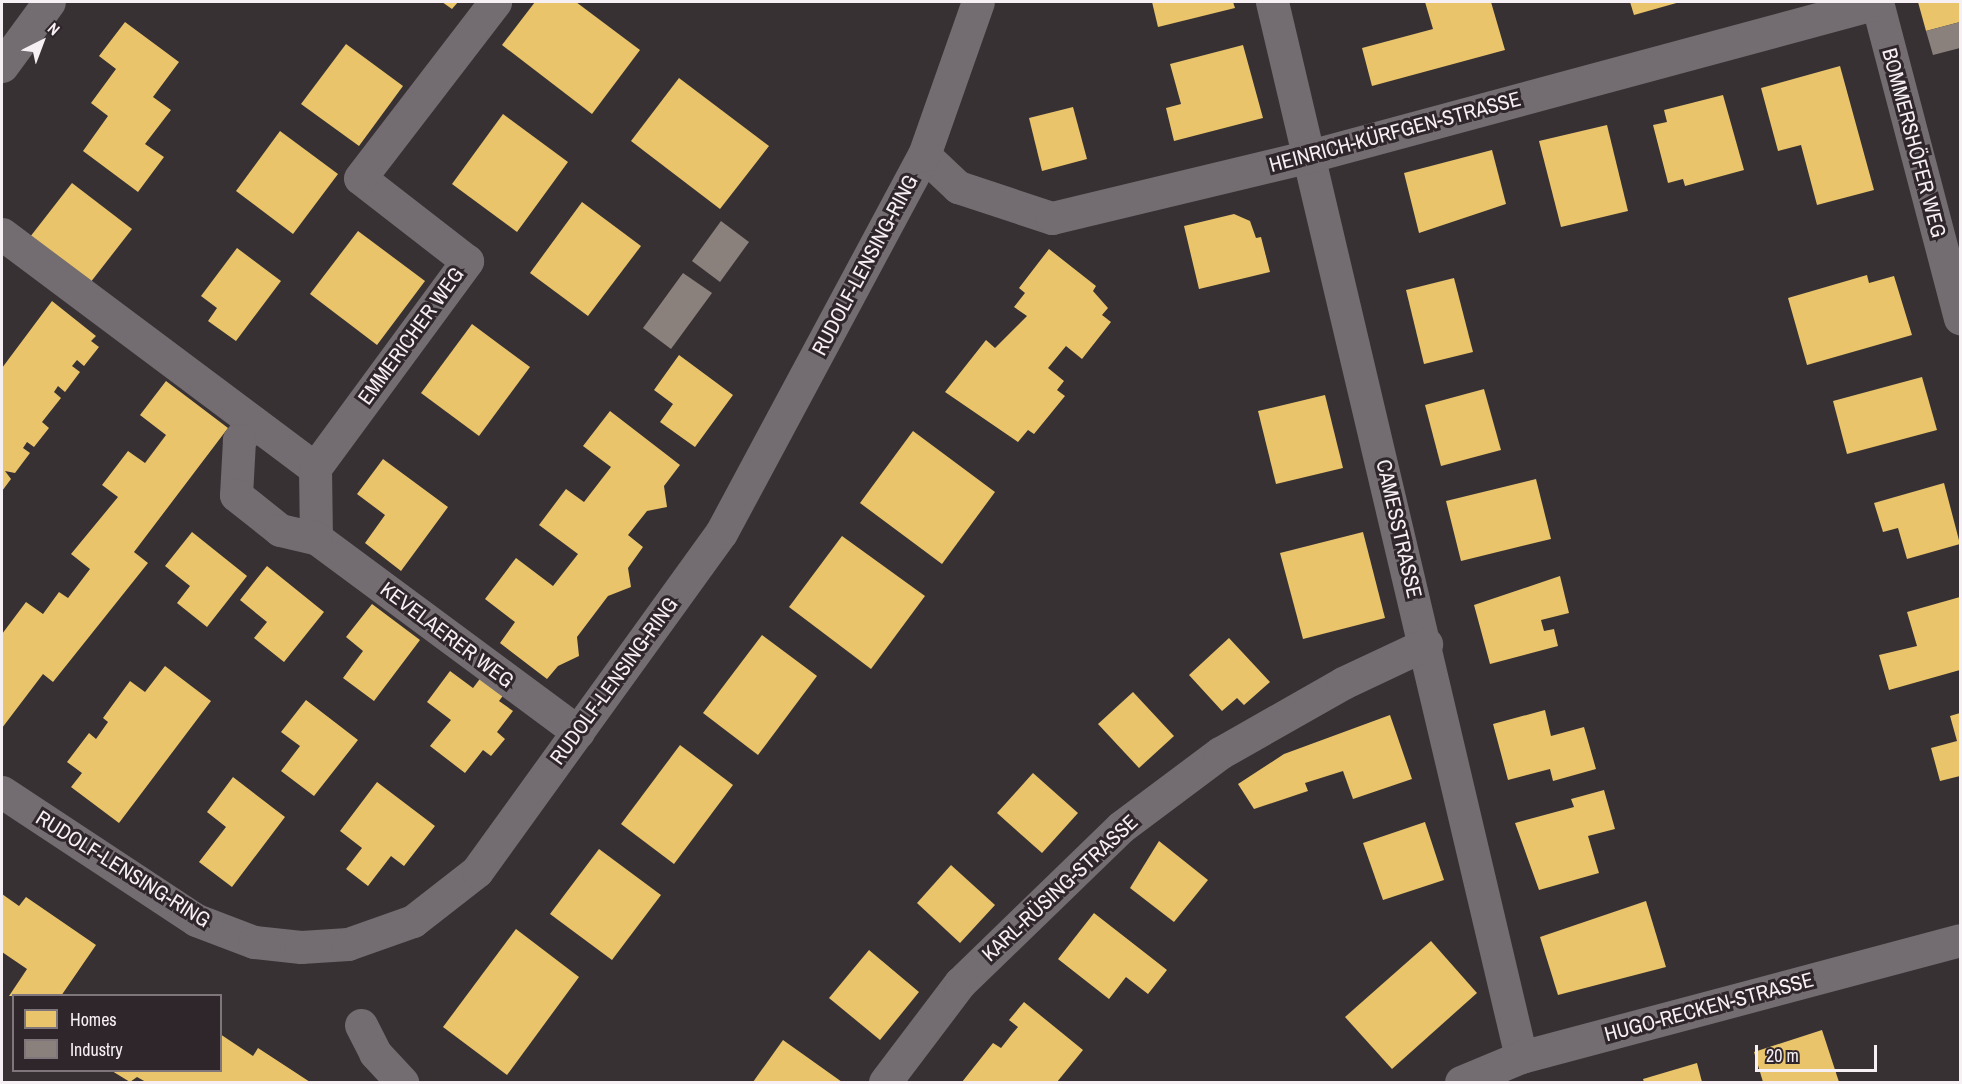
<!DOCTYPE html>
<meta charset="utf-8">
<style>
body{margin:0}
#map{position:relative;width:1962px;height:1084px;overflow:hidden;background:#373134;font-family:"Archivo Narrow",sans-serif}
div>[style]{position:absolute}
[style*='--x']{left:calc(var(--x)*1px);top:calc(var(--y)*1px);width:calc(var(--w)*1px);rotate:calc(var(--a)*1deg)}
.homes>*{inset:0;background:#e9c46a}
.industry>*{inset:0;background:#8a817c}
.minor>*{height:33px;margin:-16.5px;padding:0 16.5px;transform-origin:16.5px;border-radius:16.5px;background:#736c70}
span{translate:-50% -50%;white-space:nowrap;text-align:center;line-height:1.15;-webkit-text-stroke:6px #2f262b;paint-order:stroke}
.street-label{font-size:21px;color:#f6eff3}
.frame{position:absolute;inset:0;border:3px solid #f6eff3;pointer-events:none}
.legend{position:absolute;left:12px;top:994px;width:210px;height:78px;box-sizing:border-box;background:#2f262b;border:2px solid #7f767b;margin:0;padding:8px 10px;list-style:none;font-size:18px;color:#f6eff3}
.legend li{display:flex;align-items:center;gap:12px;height:30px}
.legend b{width:30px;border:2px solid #7f767b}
.north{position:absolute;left:12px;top:12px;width:60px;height:60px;-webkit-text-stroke:4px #2f262b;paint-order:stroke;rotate:42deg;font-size:16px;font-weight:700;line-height:24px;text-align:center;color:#f6eff3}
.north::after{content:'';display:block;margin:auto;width:21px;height:27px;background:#f6eff3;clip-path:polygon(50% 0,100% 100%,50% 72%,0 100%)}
.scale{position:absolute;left:1755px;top:1045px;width:122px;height:27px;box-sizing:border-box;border:3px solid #f6eff3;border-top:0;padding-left:8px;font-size:18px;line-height:21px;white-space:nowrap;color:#f6eff3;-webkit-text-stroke:4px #2f262b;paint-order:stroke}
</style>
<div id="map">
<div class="homes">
<i style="clip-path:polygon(442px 2px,458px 2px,452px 9px)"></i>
<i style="clip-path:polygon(535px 2px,576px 2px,640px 50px,592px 114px,502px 45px)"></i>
<i style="clip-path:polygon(1152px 2px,1233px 2px,1235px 8px,1158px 27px)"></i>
<i style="clip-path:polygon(1425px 2px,1491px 2px,1505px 50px,1372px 86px,1362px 48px,1433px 29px)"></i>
<i style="clip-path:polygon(1630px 2px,1680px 2px,1634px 15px)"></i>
<i style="clip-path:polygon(1918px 2px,1960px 2px,1960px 22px,1926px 31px)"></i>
<i style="clip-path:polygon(125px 22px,179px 62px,153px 97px,171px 110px,145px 144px,164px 157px,138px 192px,83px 151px,108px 116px,91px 103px,116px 69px,99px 56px)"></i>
<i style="clip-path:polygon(346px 44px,403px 86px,359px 146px,301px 104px)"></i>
<i style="clip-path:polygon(1243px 45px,1263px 118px,1174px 141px,1166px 108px,1181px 104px,1170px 64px)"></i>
<i style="clip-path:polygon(1840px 66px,1874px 190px,1817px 205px,1801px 145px,1778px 151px,1761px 88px)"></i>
<i style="clip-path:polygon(679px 78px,769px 146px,720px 209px,631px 141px)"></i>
<i style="clip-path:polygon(1723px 95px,1744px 170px,1685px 186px,1683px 179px,1668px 183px,1653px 125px,1667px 122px,1664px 110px)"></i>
<i style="clip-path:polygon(1073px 107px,1087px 159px,1042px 171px,1029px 118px)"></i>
<i style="clip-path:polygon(503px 114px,568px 162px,517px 232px,452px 184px)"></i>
<i style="clip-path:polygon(1607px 125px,1628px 211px,1561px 227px,1539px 141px)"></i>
<i style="clip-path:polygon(280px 131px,338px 174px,293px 234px,236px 191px)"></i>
<i style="clip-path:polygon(1492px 150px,1506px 204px,1419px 233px,1404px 173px)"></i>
<i style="clip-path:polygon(72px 183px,132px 229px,90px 283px,30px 237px)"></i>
<i style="clip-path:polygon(582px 202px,641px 246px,588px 316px,530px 273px)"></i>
<i style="clip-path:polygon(1234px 214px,1250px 221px,1256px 238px,1261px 237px,1270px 272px,1199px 289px,1184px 226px)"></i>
<i style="clip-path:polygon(358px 231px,425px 281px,377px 345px,310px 294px)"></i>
<i style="clip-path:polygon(237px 248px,281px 281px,236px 341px,208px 321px,217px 308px,201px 296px)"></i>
<i style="clip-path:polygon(1049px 249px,1096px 286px,1093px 291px,1108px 308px,1102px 315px,1111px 322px,1082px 359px,1066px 346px,1048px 368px,1064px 381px,1057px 390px,1065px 396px,1034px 434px,1028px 430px,1018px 442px,945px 392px,986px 340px,995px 348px,1027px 316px,1014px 307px,1025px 293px,1019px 288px)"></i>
<i style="clip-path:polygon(1867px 275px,1869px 283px,1894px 276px,1912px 335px,1807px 365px,1788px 298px)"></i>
<i style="clip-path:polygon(1454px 278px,1473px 352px,1424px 364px,1406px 290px)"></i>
<i style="clip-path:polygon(52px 301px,96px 336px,91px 341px,99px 347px,84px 366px,77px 360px,72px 366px,80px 372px,65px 392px,58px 386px,54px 392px,61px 398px,42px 422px,49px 428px,34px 447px,27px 442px,23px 448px,30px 453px,15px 473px,5px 471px,11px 479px,2px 491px,2px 368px)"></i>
<i style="clip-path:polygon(472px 324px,530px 367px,479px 436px,421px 393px)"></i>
<i style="clip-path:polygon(679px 355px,733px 395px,695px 447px,660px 422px,673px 404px,654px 390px)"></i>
<i style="clip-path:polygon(1922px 377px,1937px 430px,1847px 454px,1833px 401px)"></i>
<i style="clip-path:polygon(166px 381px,228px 428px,134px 552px,148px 563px,53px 682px,43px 674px,2px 728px,2px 634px,26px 602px,43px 614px,59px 592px,68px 598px,90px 569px,71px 554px,118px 497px,102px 485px,128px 451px,145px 463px,166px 435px,140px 415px)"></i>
<i style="clip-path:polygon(1484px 389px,1501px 450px,1441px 466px,1425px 405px)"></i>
<i style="clip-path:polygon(1325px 395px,1343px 468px,1276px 484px,1258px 411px)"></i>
<i style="clip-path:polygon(610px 411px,680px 465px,664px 486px,667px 507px,647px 511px,628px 535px,643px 547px,628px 568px,631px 587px,608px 596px,577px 637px,579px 656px,558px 666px,547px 679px,500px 643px,515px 622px,485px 599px,516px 558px,553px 586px,578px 554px,539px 525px,566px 489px,584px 502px,611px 467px,583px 446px)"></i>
<i style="clip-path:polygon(913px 431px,995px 492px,942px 564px,860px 503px)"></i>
<i style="clip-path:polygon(383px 459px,448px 507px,401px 571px,365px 543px,385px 515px,357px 494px)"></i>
<i style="clip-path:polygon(1536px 479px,1551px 539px,1461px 561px,1446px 501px)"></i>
<i style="clip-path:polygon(1944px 483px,1960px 544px,1907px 559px,1898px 528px,1883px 532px,1874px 503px)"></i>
<i style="clip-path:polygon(192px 532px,247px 576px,207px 627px,177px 603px,190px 586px,165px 566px)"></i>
<i style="clip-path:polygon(1363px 532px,1385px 618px,1303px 639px,1280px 553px)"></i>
<i style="clip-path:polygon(842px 536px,925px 596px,871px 669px,789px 607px)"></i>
<i style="clip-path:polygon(267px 566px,324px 612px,284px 662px,254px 638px,267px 622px,240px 600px)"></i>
<i style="clip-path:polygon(1560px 576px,1569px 613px,1541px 620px,1544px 631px,1554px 629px,1558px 646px,1490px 664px,1474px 605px)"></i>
<i style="clip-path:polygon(1960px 597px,1960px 670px,1889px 690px,1879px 655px,1917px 646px,1907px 612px)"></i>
<i style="clip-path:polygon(372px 604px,420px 640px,374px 701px,343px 678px,363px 651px,346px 637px)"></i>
<i style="clip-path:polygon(762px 635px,817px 676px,758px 755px,703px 713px)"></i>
<i style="clip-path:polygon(1229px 638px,1270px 682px,1244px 705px,1237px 698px,1222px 711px,1189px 675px)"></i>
<i style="clip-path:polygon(165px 666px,211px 701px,119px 823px,71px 787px,82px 773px,67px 762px,89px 733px,96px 739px,108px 722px,103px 718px,130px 681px,145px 692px)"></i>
<i style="clip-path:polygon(450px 671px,473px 688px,482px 676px,505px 693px,499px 701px,513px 711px,497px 732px,505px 739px,491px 756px,483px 750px,465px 773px,430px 746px,451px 720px,427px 702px)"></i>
<i style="clip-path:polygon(1133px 692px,1174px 736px,1139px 768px,1098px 724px)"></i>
<i style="clip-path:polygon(306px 700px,358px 740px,314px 796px,281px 771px,300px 746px,281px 732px)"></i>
<i style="clip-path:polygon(1545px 710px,1551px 736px,1584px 727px,1596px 769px,1553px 781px,1550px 769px,1508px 780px,1493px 724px)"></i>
<i style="clip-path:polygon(1960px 713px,1960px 776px,1940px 781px,1931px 748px,1957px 741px,1950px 716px)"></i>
<i style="clip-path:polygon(1390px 715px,1412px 779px,1353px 799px,1343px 771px,1305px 783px,1308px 791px,1254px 809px,1238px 784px,1284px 754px)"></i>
<i style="clip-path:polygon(680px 745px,733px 785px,674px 864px,621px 824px)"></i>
<i style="clip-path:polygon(1033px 773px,1078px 813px,1042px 853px,997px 813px)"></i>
<i style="clip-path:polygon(233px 777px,285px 817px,232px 887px,199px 862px,226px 827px,207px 812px)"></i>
<i style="clip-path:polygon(377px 782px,435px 826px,404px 866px,391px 856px,368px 886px,346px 869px,362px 848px,340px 831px)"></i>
<i style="clip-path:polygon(1604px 790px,1615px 829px,1588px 836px,1599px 873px,1539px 890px,1515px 823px,1574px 807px,1571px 799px)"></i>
<i style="clip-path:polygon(1425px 822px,1444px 880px,1383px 900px,1363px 843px)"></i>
<i style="clip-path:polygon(1159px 841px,1208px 880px,1174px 922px,1130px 888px)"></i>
<i style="clip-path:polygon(599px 849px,661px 895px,612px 960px,550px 914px)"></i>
<i style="clip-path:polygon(951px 865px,995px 905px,960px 943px,917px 903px)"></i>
<i style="clip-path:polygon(2px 894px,19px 906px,26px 897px,96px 945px,61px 996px,9px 996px,27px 969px,2px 952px)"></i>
<i style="clip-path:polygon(1646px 901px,1666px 967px,1558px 995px,1540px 937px)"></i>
<i style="clip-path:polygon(1094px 913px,1167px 970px,1148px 994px,1126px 977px,1109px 999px,1058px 959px)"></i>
<i style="clip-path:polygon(516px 929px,579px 977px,507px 1075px,443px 1027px)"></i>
<i style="clip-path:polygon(1431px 941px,1477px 993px,1392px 1069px,1345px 1017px)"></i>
<i style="clip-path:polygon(869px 950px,919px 992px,880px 1040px,829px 998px)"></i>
<i style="clip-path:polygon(1024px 1002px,1083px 1050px,1057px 1082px,962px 1082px,993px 1043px,1001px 1048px,1012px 1034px,1018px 1027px,1009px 1020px)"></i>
<i style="clip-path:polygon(1822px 1030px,1839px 1082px,1763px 1082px,1754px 1052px)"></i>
<i style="clip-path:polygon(220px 1034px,253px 1056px,258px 1048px,310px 1082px,146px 1082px,137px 1077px,130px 1082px,112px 1071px,220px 1071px)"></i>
<i style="clip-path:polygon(783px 1040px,842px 1082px,753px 1082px)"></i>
<i style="clip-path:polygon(1697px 1063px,1702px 1082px,1644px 1082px,1643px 1079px)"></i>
</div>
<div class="industry">
<i style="clip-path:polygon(1960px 22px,1960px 48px,1933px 55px,1926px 31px)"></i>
<i style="clip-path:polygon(721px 221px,749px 242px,720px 282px,692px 261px)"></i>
<i style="clip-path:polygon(683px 273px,712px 293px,671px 349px,643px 328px)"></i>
</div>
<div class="minor">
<i style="--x:1272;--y:2;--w:1084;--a:76.72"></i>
<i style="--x:1877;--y:2;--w:327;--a:75.3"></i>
<i style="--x:2;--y:66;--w:79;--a:-53.7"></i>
<i style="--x:924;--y:155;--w:47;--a:43.3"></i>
<i style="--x:958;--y:187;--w:99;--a:18.3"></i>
<i style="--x:1052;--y:218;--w:265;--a:-13.5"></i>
<i style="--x:1310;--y:156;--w:587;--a:-15.1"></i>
<i style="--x:2;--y:234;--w:391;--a:36.8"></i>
<i style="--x:315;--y:468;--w:70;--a:89.2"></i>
<i style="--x:316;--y:538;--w:326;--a:36.5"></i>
<i style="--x:253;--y:422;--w:23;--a:128"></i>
<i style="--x:239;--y:440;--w:55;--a:93.1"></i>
<i style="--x:236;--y:495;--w:56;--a:38.5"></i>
<i style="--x:280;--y:530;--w:37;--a:13"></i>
<i style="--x:315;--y:468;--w:257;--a:-53.7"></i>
<i style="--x:467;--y:261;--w:135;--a:-142.2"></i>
<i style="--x:360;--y:178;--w:222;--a:-52.5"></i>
<i style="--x:2;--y:792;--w:232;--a:33.4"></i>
<i style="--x:196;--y:920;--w:62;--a:20.8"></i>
<i style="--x:254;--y:942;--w:47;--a:6.1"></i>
<i style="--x:301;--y:947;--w:47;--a:-3.7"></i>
<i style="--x:348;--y:944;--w:69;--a:-19.5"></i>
<i style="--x:413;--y:921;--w:81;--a:-38"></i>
<i style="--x:477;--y:871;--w:417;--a:-54.2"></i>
<i style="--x:721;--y:533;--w:429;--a:-61.8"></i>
<i style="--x:924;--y:155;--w:162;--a:-70.6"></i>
<i style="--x:361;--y:1025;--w:31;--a:63"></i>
<i style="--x:375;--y:1053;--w:40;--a:47"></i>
<i style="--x:885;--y:1082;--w:124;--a:-52.9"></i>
<i style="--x:960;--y:983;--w:224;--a:-44.1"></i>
<i style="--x:1121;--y:827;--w:124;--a:-36.8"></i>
<i style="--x:1220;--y:753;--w:142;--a:-29.6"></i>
<i style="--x:1343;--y:683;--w:92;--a:-25.2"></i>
<i style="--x:1461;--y:1082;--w:65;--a:-22.6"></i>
<i style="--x:1521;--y:1057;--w:454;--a:-14.9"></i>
</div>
<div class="street-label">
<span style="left:1395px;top:132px;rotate:-15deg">HEINRICH-KÜRFGEN-STRASSE</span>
<span style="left:1914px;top:143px;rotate:75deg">BOMMERSHÖFER WEG</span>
<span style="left:865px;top:265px;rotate:-62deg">RUDOLF-LENSING-RING</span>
<span style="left:411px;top:336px;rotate:-54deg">EMMERICHER WEG</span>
<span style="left:1399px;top:529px;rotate:77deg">CAMESSTRASSE</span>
<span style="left:447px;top:635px;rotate:37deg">KEVELAERER WEG</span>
<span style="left:614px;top:681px;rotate:-54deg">RUDOLF-LENSING-RING</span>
<span style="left:123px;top:869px;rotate:32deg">RUDOLF-LENSING-RING</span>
<span style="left:1060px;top:888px;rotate:-43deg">KARL-RÜSING-STRASSE</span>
<span style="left:1709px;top:1007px;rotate:-15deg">HUGO-RECKEN-STRASSE</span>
</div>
<div class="frame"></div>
<ul class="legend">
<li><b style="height:16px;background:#e9c46a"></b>Homes</li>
<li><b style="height:16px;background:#8a817c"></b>Industry</li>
</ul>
<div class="north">N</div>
<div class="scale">20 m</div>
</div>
